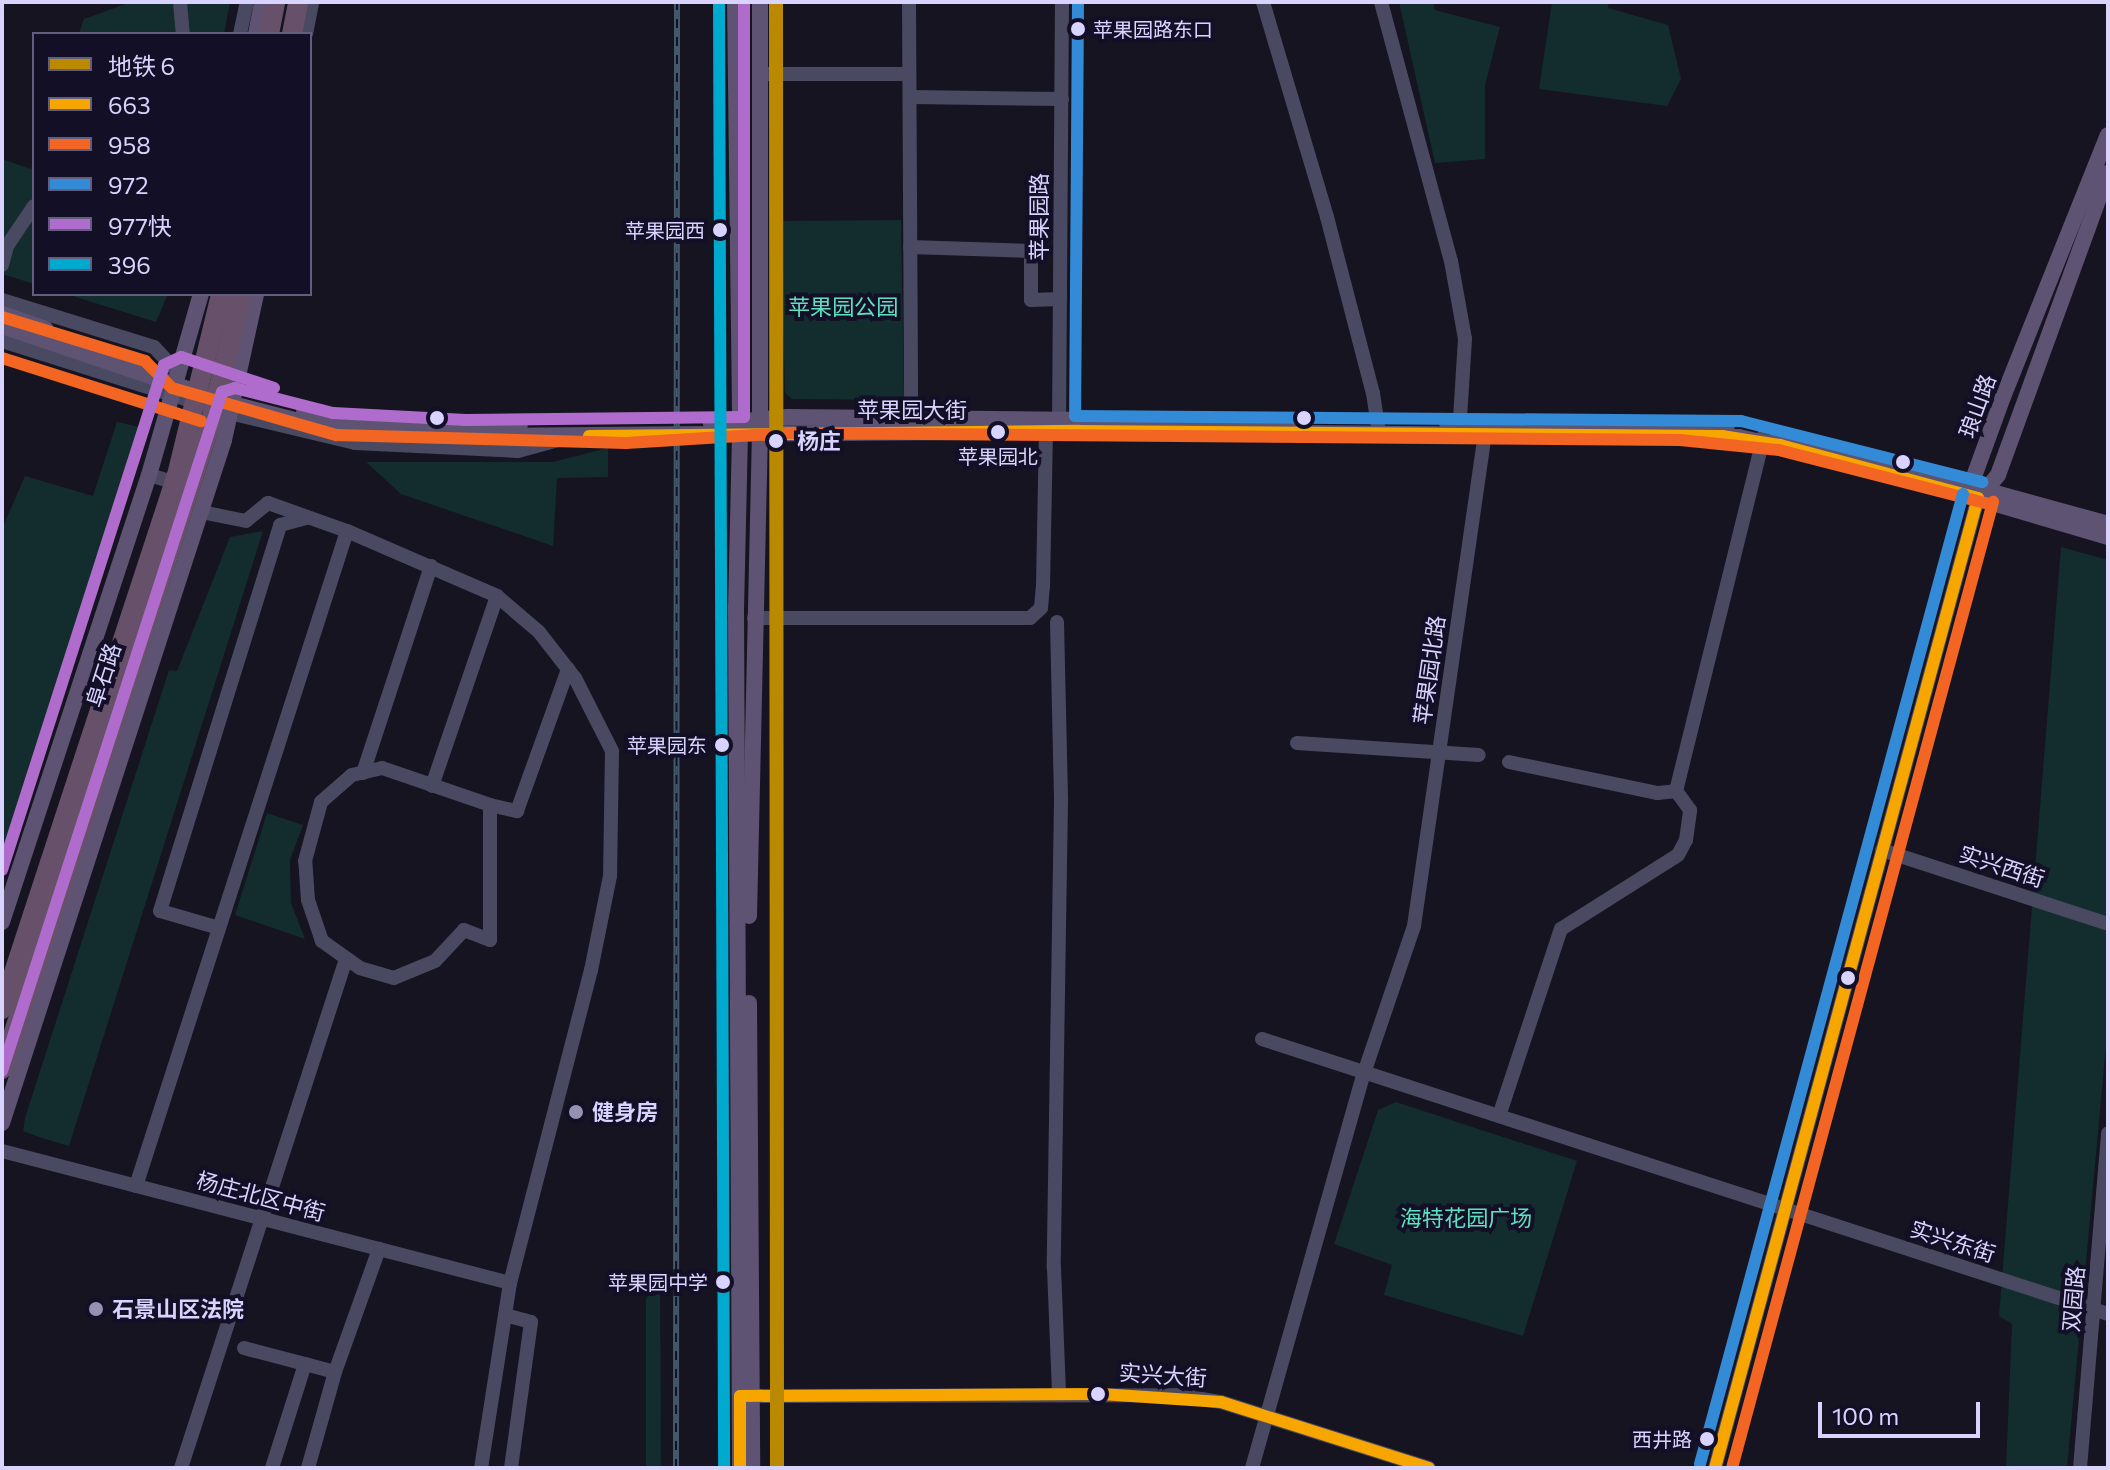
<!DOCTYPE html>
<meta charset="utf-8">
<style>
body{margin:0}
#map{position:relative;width:2110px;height:1470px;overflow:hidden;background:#161421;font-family:Commissioner,"Noto Sans SC",sans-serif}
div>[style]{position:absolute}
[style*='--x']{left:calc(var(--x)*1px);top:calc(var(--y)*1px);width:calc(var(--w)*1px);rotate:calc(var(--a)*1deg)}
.green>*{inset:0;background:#132c2d}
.minor>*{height:14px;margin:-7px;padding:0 7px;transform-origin:7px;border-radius:7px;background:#4a4962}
.major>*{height:16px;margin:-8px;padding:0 8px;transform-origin:8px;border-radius:8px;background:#5e5373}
.highway>*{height:20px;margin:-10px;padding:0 10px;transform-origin:10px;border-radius:10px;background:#67516a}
.rail>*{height:6px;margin-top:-3px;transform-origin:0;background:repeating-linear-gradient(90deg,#130f26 0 9px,#43596b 0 18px);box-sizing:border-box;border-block:2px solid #43596b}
.highway-bridge>*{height:20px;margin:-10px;padding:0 10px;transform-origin:10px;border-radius:10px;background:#67516a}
.bus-1>*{height:12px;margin:-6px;padding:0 6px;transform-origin:6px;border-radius:6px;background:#f7a600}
.bus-2>*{height:12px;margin:-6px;padding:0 6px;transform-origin:6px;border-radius:6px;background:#f26522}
.bus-3>*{height:12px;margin:-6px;padding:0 6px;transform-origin:6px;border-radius:6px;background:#338bd7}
.bus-4>*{height:12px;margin:-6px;padding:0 6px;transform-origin:6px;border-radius:6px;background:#b06ccc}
.bus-5>*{height:12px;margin:-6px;padding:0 6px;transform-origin:6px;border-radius:6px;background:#00a9ce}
.metro-1>*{height:14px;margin:-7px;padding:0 7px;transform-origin:7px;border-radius:7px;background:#bb8900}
.dots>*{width:22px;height:22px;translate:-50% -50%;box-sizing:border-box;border:4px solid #130f26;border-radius:50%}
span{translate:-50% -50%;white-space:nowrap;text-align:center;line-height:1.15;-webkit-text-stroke:8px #130f26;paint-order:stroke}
.bus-label{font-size:20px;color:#d9d4ff}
.left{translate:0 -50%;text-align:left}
.right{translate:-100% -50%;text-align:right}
.street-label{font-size:22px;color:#d9d4ff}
.park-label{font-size:22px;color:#5fe0c0}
.stop-label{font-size:22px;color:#d9d4ff;font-weight:700}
.poi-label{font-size:22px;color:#d9d4ff;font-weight:700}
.frame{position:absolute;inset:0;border:4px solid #d9d4ff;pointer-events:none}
.legend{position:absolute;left:32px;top:32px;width:280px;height:264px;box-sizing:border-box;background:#130f26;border:2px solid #625e7d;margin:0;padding:10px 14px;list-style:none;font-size:24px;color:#d9d4ff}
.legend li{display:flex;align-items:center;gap:16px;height:40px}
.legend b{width:40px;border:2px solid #625e7d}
.scale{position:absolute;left:1818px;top:1402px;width:162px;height:36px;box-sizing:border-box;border:4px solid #d9d4ff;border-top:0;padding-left:10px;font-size:24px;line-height:28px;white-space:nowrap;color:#d9d4ff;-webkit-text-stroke:6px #130f26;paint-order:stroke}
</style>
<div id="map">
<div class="green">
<i style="clip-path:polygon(131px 2px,230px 2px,224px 34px,79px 34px,84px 19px)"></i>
<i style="clip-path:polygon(1399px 2px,1433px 2px,1435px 10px,1500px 27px,1485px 85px,1485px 159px,1435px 163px)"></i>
<i style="clip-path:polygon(1552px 2px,1609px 2px,1608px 8px,1668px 25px,1681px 79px,1667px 106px,1539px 89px)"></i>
<i style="clip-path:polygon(2px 159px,31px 169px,34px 161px,34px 284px,2px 274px)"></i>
<i style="clip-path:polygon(901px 220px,904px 400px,792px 399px,785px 393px,780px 221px)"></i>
<i style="clip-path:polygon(66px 294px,168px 294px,156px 322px)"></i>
<i style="clip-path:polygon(117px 422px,139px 427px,2px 871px,2px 529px,25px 476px,93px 496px)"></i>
<i style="clip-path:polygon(608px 448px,608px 477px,557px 478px,553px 546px,401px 494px,366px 462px,553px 462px)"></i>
<i style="clip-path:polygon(263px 531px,69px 1146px,39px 1137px,23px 1131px,25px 1118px,169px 670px,177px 671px,230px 537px)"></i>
<i style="clip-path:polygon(2061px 547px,2108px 560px,2108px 1024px,2067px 1468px,2006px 1468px,2012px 1324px,1999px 1316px)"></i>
<i style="clip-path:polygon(267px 813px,303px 825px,290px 860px,291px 903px,305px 939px,235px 915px)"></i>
<i style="clip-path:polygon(1396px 1102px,1577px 1161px,1523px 1336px,1384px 1295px,1392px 1265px,1334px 1244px,1378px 1110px)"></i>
<i style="clip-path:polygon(660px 1274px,661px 1468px,646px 1468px,646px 1299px)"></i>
</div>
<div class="minor">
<i style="--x:180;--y:2;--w:32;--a:85"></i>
<i style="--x:909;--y:2;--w:416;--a:89.7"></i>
<i style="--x:1263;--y:2;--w:224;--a:73.4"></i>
<i style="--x:1327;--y:217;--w:182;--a:75.4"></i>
<i style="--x:1373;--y:393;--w:40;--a:81.5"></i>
<i style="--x:1381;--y:2;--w:268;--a:74.9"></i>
<i style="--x:1451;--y:261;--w:79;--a:79.8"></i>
<i style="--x:1465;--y:339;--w:95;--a:93.6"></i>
<i style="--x:240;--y:34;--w:33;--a:-78"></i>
<i style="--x:306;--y:34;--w:33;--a:-79"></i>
<i style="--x:761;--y:74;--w:148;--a:0"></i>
<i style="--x:910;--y:97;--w:152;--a:0.8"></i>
<i style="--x:910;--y:247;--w:121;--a:1.9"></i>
<i style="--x:1031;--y:251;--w:49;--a:90"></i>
<i style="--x:1031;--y:300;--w:29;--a:-2"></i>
<i style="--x:2;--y:265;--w:20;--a:-75"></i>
<i style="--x:7;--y:246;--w:48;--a:-56"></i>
<i style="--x:2;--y:300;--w:159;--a:17.2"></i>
<i style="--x:154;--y:347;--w:35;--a:47"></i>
<i style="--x:2;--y:341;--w:209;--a:17.6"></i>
<i style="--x:221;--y:411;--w:138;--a:13.4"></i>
<i style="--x:355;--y:443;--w:163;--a:2.8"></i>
<i style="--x:518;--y:451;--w:53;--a:-15.4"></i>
<i style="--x:1059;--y:430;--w:428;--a:-89.6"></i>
<i style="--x:149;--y:475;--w:36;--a:16"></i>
<i style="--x:347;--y:531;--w:163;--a:23.4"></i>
<i style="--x:497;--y:596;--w:55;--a:40.6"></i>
<i style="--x:539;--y:632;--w:58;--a:52"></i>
<i style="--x:575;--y:678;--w:82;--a:63.1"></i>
<i style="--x:612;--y:751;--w:125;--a:90.9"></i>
<i style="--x:610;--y:876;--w:96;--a:101.4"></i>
<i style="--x:591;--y:970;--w:323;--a:104.5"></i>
<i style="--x:510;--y:1283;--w:187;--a:98.9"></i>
<i style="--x:754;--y:618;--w:276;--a:0"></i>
<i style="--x:1030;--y:618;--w:15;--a:-42"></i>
<i style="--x:1041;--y:608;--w:22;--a:-85"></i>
<i style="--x:1043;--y:586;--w:154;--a:-88.9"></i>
<i style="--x:1057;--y:622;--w:178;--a:88.7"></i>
<i style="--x:1061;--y:800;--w:468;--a:90.9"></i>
<i style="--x:1054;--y:1268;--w:127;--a:87.7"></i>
<i style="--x:1297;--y:743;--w:182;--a:3.8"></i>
<i style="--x:1509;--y:762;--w:152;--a:11.8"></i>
<i style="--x:1658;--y:793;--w:18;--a:-6"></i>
<i style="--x:382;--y:768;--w:114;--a:18.9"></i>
<i style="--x:490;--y:805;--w:135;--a:90"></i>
<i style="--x:490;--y:940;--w:28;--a:-159"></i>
<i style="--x:464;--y:930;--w:42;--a:133.1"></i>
<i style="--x:435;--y:961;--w:44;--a:157.5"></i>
<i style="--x:394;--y:978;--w:35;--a:-164"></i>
<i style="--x:360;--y:968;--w:47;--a:-144.6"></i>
<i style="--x:322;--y:941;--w:43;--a:-108.9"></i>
<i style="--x:308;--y:900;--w:39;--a:-94"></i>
<i style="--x:305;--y:861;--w:61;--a:-74.8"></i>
<i style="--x:321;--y:802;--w:41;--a:-41.1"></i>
<i style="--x:352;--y:775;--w:31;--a:-13"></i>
<i style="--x:363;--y:773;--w:218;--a:-71.8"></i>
<i style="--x:432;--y:786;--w:201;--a:-71.1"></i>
<i style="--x:490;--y:805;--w:28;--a:13"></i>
<i style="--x:517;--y:811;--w:151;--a:-70.2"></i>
<i style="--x:1882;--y:850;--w:238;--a:18.1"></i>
<i style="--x:219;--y:928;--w:61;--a:-163.9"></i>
<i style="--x:160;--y:911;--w:404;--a:-72.7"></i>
<i style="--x:280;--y:525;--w:28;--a:-15"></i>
<i style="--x:1262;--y:1039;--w:890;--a:18.01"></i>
<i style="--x:1499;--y:1116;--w:197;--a:-71.7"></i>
<i style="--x:1561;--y:929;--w:138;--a:-32.3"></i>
<i style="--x:1678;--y:855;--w:17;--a:-62"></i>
<i style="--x:1686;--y:840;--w:30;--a:-82"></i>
<i style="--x:1690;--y:810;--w:24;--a:-126"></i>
<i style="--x:1676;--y:791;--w:371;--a:-76.1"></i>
<i style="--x:2;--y:1151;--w:525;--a:14.57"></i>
<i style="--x:136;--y:1186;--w:688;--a:-72.14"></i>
<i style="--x:347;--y:531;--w:84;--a:-160.5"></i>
<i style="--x:268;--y:503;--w:28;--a:141"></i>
<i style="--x:246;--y:521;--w:46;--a:-168.7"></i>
<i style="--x:505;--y:1315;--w:27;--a:15"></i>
<i style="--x:531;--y:1322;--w:147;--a:97.8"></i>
<i style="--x:244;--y:1348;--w:63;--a:14.7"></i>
<i style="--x:305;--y:1364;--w:109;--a:107.6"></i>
<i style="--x:305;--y:1364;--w:31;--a:15"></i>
<i style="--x:335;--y:1372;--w:131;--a:-70.3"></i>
<i style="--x:741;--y:1396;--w:436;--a:-0.1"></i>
<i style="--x:1177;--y:1395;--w:45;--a:9"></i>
<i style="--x:1221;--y:1402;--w:218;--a:17.6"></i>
<i style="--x:181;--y:1468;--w:535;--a:-72.04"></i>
<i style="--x:308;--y:1468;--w:100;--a:-74.3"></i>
<i style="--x:1252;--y:1468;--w:411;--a:-74.2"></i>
<i style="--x:1364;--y:1073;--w:155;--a:-71.2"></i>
<i style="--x:1414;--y:926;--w:496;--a:-81.8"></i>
<i style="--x:1715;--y:1468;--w:1005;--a:-74.83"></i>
<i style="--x:2080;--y:1468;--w:336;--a:-85.2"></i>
</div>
<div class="major">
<i style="--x:735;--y:2;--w:432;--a:89.3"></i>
<i style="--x:740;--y:434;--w:173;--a:91.3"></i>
<i style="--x:736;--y:607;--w:861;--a:89.73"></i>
<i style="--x:256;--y:34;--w:33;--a:-79"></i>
<i style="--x:2;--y:314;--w:46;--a:18.8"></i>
<i style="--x:2;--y:326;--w:244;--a:18.7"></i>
<i style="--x:233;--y:404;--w:100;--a:14.5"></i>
<i style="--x:330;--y:429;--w:136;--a:2.9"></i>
<i style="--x:466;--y:436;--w:613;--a:-0.47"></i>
<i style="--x:1079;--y:431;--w:660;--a:0.52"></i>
<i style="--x:1739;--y:437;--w:142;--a:13.1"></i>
<i style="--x:1877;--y:469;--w:241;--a:16.4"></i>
<i style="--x:304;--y:412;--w:35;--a:12"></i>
<i style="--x:338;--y:419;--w:182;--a:1.9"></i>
<i style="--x:1447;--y:423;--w:280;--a:0.6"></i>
<i style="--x:711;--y:424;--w:77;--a:-5.2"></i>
<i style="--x:788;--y:417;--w:511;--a:0.56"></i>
<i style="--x:1778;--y:433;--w:342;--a:15.4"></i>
<i style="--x:1976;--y:491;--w:10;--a:-114"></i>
<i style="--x:1972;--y:482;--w:90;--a:-70"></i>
<i style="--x:2003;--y:397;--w:282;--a:-68.2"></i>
<i style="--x:1983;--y:493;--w:23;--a:-50"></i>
<i style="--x:1998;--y:475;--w:322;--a:-70"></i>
<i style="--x:749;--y:916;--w:483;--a:-88.7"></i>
<i style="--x:760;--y:433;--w:431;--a:-90"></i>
<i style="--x:2;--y:922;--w:471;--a:-71.8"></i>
<i style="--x:149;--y:475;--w:188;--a:-74"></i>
<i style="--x:749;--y:1003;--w:465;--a:89.6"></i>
<i style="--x:2;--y:1123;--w:718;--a:-71.99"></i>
<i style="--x:224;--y:440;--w:149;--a:-77.6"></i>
</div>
<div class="highway">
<i style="--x:269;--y:34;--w:33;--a:-79"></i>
<i style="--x:292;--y:34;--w:33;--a:-79"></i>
</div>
<div class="rail">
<i style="--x:676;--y:1468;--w:1466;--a:-89.96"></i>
</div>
<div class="highway-bridge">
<i style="--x:2;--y:1009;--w:562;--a:-71.86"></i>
<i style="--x:177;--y:475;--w:186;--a:-76.3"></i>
<i style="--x:2;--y:1069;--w:677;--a:-72.1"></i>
<i style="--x:210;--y:425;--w:135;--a:-76.7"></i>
</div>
<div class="bus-1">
<i style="--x:589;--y:436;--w:490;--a:-0.6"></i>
<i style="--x:1079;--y:431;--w:643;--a:0.45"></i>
<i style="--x:1722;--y:436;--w:59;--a:8.8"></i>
<i style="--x:1780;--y:445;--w:205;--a:15"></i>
<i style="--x:740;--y:1468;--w:72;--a:-90"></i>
<i style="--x:740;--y:1396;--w:361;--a:-0.3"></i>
<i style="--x:1101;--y:1394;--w:120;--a:3.8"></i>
<i style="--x:1221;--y:1402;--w:218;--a:17.6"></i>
<i style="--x:1715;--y:1468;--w:1005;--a:-74.83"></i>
</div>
<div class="bus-2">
<i style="--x:2;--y:317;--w:150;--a:17.1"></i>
<i style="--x:145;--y:361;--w:38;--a:45"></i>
<i style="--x:172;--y:388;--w:171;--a:16"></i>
<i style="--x:336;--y:435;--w:290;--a:1.6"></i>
<i style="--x:626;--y:443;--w:162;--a:-3.5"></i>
<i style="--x:788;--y:433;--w:892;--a:0.45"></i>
<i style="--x:1680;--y:440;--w:100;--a:5.8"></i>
<i style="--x:1779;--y:450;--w:214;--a:14.4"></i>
<i style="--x:2;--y:358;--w:209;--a:17.6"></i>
<i style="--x:1732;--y:1468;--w:1001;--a:-74.88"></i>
</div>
<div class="bus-3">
<i style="--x:1078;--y:2;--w:414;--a:90.4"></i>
<i style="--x:1075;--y:416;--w:666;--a:0.43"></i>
<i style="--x:1741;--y:421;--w:249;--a:14.2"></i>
<i style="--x:1700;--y:1464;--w:1005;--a:-74.83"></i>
</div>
<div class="bus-4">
<i style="--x:2;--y:870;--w:530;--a:-72.21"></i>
<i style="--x:164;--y:365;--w:19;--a:-25"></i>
<i style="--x:181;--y:357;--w:98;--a:18.4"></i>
<i style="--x:2;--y:1071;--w:714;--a:-72.05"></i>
<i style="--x:222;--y:392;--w:14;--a:-17"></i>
<i style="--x:235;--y:388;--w:101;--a:14.3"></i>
<i style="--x:333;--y:413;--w:133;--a:3"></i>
<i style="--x:466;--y:420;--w:278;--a:-0.6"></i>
<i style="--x:744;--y:417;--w:415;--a:-90"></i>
</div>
<div class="bus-5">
<i style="--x:719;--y:2;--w:1466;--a:89.8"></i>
</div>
<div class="metro-1">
<i style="--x:776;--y:2;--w:1466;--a:89.96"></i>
</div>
<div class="dots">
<i style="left:1078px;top:29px;background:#d9d4ff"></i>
<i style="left:720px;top:230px;background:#d9d4ff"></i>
<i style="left:437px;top:418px;background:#d9d4ff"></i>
<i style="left:1304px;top:418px;background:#d9d4ff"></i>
<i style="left:998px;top:432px;background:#d9d4ff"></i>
<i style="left:776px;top:441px;background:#d9d4ff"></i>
<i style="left:1903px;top:462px;background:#d9d4ff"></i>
<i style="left:722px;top:745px;background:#d9d4ff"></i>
<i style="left:1848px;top:978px;background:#d9d4ff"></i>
<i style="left:576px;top:1112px;background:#9591b1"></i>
<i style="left:723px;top:1282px;background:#d9d4ff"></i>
<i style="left:96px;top:1309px;background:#9591b1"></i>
<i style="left:1098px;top:1394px;background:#d9d4ff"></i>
<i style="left:1707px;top:1439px;background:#d9d4ff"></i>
</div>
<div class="bus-label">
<span class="left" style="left:1093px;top:29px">苹果园路东口</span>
<span class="right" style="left:705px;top:230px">苹果园西</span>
<span style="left:998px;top:456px">苹果园北</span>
<span class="right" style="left:707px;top:745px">苹果园东</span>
<span class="right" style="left:708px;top:1282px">苹果园中学</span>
<span class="right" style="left:1692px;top:1439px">西井路</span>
</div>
<div class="street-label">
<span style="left:1039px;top:217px;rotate:-90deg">苹果园路</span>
<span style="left:1977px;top:406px;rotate:-70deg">琅山路</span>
<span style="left:912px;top:410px">苹果园大街</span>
<span style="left:1429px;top:670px;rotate:-82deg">苹果园北路</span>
<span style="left:103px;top:675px;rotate:-72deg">阜石路</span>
<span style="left:2002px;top:866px;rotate:18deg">实兴西街</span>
<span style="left:261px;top:1196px;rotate:15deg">杨庄北区中街</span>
<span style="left:1953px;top:1241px;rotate:18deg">实兴东街</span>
<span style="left:2073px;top:1299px;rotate:-85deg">双园路</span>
<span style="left:1163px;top:1375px;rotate:4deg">实兴大街</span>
</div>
<div class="park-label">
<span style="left:843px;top:307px">苹果园公园</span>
<span style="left:1466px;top:1218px">海特花园广场</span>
</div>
<div class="stop-label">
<span class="left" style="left:797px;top:441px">杨庄</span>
</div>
<div class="poi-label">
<span class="left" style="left:592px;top:1112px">健身房</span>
<span class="left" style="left:112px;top:1309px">石景山区法院</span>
</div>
<div class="frame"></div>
<ul class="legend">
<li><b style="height:10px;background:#bb8900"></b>地铁 6</li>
<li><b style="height:10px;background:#f7a600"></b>663</li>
<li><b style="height:10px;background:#f26522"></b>958</li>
<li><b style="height:10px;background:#338bd7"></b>972</li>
<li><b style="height:10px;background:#b06ccc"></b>977快</li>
<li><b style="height:10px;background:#00a9ce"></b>396</li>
</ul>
<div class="scale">100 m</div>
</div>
